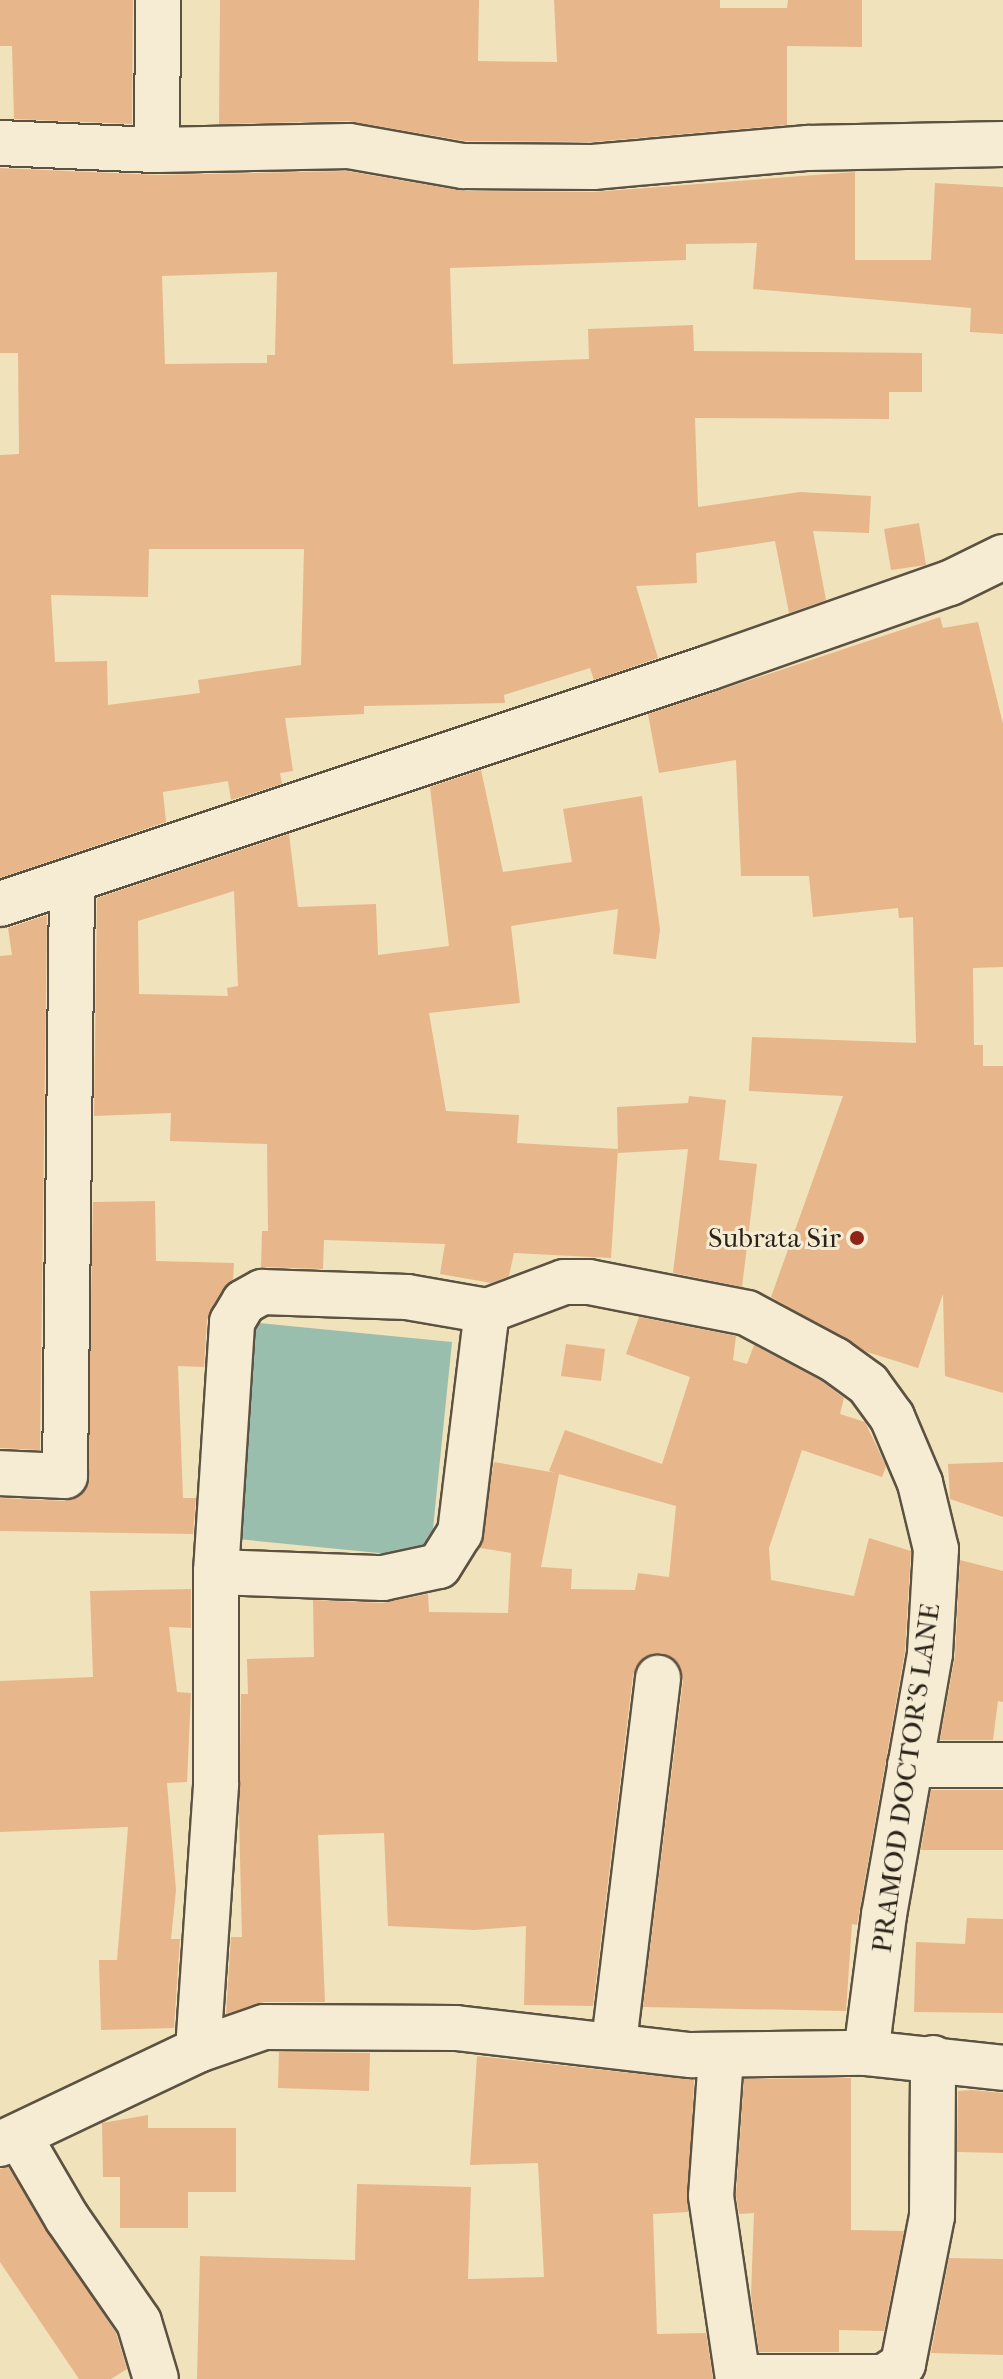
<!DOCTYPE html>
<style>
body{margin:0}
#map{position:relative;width:1003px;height:2379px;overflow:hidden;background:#f0e2bb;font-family:"IM FELL French Canon",serif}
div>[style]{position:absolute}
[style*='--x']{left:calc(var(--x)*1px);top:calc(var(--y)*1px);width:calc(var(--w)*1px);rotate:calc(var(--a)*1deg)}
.water>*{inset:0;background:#9abead}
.building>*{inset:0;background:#e8b68b}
.roads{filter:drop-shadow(2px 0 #5c5242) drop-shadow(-2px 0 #5c5242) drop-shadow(0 2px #5c5242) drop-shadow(0 -2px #5c5242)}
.street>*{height:44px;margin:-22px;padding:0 22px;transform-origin:22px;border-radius:22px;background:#f5ecd3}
.secondary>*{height:44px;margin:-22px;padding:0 22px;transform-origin:22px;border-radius:22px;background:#f5ecd3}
.dots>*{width:22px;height:22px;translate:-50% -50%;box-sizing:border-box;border:4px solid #f5ecd3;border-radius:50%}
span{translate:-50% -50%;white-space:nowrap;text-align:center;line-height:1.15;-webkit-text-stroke:6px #f5ecd3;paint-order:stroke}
.poi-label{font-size:28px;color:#2b221a}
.right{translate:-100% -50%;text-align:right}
.street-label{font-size:28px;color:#2b221a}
</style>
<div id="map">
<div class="water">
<i style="clip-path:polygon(248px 1322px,452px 1342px,430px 1558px,227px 1538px)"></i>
</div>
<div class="building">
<i style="clip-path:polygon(0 0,133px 0,132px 124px,14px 119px,12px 46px,0 46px)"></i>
<i style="clip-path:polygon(220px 0,479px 0,478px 61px,557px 62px,554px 0,720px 0,720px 8px,787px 8px,788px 0,862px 0,862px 47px,787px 46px,787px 125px,592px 142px,465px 141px,348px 121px,219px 124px)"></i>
<i style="clip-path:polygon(evenodd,0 168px,158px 175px,347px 171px,463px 191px,593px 192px,855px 172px,855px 260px,931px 260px,935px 183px,1003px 187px,1003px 334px,970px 332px,971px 308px,753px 289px,757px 243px,686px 244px,686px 260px,450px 268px,453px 364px,589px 359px,588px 329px,693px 325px,694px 351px,922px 353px,922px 392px,889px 392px,889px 419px,695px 418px,698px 507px,800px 492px,871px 496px,869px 533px,813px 531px,826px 600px,789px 613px,775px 541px,696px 553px,697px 583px,636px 586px,658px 658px,594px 680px,590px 668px,504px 695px,505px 703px,364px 706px,364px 714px,285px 718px,293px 771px,280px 773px,282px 784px,231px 800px,228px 781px,163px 792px,166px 822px,0 878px,0 455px,19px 454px,18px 353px,0 353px,0 168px,277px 272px,275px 355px,267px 355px,267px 363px,165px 364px,162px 276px,277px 272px,0 168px,149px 549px,304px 549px,301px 665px,198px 680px,200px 693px,108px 705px,107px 661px,55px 662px,51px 595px,148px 597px,149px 549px)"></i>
<i style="clip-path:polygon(919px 523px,926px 565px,891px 570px,884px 529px)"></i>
<i style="clip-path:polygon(940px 617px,943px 628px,978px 622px,1003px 724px,1003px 967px,973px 968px,974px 1045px,983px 1045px,983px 1066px,1003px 1066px,1003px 1393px,945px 1376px,943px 1294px,918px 1368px,867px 1352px,771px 1297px,843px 1096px,749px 1091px,752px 1037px,916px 1043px,913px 917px,899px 918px,898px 908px,813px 917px,809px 876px,741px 876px,736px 760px,659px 773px,648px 714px)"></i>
<i style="clip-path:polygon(evenodd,481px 770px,503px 872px,572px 862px,563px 809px,642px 796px,660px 930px,656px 959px,613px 954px,618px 909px,511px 926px,520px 1003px,429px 1013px,446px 1111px,519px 1115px,517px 1143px,618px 1149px,611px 1258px,514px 1253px,509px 1276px,491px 1283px,440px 1274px,445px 1244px,324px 1240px,323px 1269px,261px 1267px,262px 1231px,268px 1231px,267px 1144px,170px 1141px,171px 1113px,94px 1116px,97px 898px,289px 834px,298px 907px,376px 904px,378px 955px,449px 946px,430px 787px,481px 770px,234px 891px,238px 986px,227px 988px,228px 996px,139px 994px,138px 921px,234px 891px)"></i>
<i style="clip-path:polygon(47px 915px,40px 1450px,0 1448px,0 956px,12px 955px,8px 928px)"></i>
<i style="clip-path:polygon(689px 1096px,726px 1100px,719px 1160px,757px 1164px,742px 1287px,673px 1273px,688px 1149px,618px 1153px,617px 1107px,688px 1103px)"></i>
<i style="clip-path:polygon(155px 1201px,156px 1261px,234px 1263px,233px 1279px,207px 1320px,204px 1367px,178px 1366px,183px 1498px,196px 1498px,193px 1534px,0 1531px,0 1498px,65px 1501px,87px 1488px,93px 1202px)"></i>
<i style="clip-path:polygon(evenodd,639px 1317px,736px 1336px,733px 1360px,747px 1364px,754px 1345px,822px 1381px,844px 1398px,840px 1414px,865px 1422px,886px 1466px,882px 1477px,802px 1450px,769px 1548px,771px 1580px,854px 1596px,869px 1538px,911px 1551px,905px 1651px,857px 1925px,852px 1924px,846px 2011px,643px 2007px,683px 1681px,674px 1659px,660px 1653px,639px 1662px,633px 1675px,593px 2006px,524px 2005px,526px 1926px,474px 1930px,388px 1926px,384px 1833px,318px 1835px,325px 2002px,264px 2002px,226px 2014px,231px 1937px,242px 1937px,239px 1819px,241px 1694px,248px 1694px,247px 1659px,314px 1657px,313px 1600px,382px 1603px,428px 1594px,429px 1612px,508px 1613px,511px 1553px,480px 1548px,494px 1462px,556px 1473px,549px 1471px,565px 1430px,662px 1464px,690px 1377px,626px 1354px,639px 1317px,559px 1474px,676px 1506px,669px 1577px,638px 1573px,635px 1590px,571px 1589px,572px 1569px,541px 1567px,559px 1474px)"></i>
<i style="clip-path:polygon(566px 1344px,605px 1349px,601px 1381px,561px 1376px)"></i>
<i style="clip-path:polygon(1003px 1462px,1003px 1517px,950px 1499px,948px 1464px)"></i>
<i style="clip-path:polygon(960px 1560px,1003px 1571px,1003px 1702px,998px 1701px,993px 1740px,940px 1740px,955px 1656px)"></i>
<i style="clip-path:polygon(191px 1589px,191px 1628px,169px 1627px,177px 1692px,191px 1693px,187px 1782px,167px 1783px,176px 1890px,171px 1939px,180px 1939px,174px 2028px,101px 2030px,99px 1960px,117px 1960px,128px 1827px,0 1832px,0 1681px,93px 1677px,90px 1591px)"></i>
<i style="clip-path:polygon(931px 1790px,1003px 1790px,1003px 1850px,921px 1850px)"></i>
<i style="clip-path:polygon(967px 1918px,1003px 1919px,1003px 2013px,914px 2012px,916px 1942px,965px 1944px)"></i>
<i style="clip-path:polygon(279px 2052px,370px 2053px,369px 2091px,278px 2088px)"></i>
<i style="clip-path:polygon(477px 2056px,694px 2080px,688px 2212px,653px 2214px,657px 2334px,706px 2333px,713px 2379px,197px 2379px,200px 2256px,355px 2260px,357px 2184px,471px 2187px,468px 2279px,544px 2277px,538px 2163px,470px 2165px)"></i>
<i style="clip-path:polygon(851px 2078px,851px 2230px,904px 2231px,884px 2331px,839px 2330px,839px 2352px,759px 2352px,751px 2295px,754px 2213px,739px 2214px,736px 2195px,744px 2079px)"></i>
<i style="clip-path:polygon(972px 2090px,1003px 2093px,1003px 2153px,957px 2152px,958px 2091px)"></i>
<i style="clip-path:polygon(148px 2115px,148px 2128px,236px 2128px,236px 2192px,188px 2192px,188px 2228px,120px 2228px,120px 2177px,103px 2177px,102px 2123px)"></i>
<i style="clip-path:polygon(8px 2167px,116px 2333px,127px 2369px,111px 2379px,79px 2379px,0 2262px,0 2169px)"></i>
<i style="clip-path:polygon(949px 2258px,1003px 2259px,1003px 2355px,931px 2353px)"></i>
</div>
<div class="roads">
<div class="street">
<i style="--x:0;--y:143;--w:157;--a:2.6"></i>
<i style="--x:157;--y:150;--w:150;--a:-89.6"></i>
<i style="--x:157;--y:150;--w:192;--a:-1.2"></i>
<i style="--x:349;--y:146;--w:116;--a:10"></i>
<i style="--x:463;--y:166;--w:130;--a:0.4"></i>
<i style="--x:593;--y:167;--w:216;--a:-5.1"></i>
<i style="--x:808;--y:148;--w:195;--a:-1.2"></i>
<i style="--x:0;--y:904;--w:746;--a:-18.43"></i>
<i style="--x:708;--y:668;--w:256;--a:-19.4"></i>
<i style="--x:950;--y:583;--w:59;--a:-26.1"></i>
<i style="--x:0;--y:1473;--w:65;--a:2.6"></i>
<i style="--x:65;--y:1476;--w:593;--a:-89.32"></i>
<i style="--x:216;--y:1572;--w:167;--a:2.1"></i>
<i style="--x:383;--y:1578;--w:57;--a:-12.1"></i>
<i style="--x:439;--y:1566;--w:39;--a:-58"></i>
<i style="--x:460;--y:1533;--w:224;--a:-83.1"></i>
<i style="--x:910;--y:1765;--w:93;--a:0"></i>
<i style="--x:614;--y:2042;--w:367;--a:-83.1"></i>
<i style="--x:198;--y:2050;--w:267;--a:-86.1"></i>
<i style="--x:216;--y:1784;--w:212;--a:-90"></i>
<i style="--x:216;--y:1572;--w:251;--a:-86.3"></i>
<i style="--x:232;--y:1322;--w:23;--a:-59"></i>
<i style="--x:244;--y:1302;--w:21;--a:-29"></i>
<i style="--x:262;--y:1292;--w:145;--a:2"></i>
<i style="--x:407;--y:1297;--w:81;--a:9.9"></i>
<i style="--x:487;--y:1311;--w:82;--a:-20.6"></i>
<i style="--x:564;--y:1282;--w:25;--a:0"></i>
<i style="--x:589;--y:1282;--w:161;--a:11.1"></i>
<i style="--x:747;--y:1313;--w:100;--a:28.1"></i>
<i style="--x:835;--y:1360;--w:41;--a:36"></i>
<i style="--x:868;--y:1384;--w:41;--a:54"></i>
<i style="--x:892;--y:1417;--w:72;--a:67"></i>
<i style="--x:920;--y:1483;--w:68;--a:76.4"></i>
<i style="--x:936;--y:1549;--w:105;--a:93.3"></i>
<i style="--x:930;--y:1654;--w:265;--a:100"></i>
<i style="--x:884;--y:1915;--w:139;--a:97.4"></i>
<i style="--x:721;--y:2057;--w:139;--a:94.1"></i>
<i style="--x:711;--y:2196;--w:185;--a:81.6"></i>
<i style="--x:19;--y:2136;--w:95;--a:59.7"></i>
<i style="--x:67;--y:2218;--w:126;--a:55.3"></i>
<i style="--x:139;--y:2322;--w:59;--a:73.4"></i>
<i style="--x:738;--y:2377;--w:146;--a:0"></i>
<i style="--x:884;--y:2377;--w:23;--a:-34"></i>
<i style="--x:903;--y:2364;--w:151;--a:-78.9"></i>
<i style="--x:932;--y:2216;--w:158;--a:-89.6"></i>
</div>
<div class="secondary">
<i style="--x:0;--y:2144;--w:219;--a:-25.4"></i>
<i style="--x:198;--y:2050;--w:70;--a:-19.2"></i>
<i style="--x:264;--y:2027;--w:192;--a:0.3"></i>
<i style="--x:456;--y:2028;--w:237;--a:6.6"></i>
<i style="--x:691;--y:2055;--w:175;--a:-0.7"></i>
<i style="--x:866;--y:2053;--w:138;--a:6.2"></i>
</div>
</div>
<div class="dots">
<i style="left:857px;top:1238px;background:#8f2418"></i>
</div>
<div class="poi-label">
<span class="right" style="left:841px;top:1238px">Subrata Sir</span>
</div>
<div class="street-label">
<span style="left:906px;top:1778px;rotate:-82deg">PRAMOD DOCTOR'S LANE</span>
</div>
</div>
